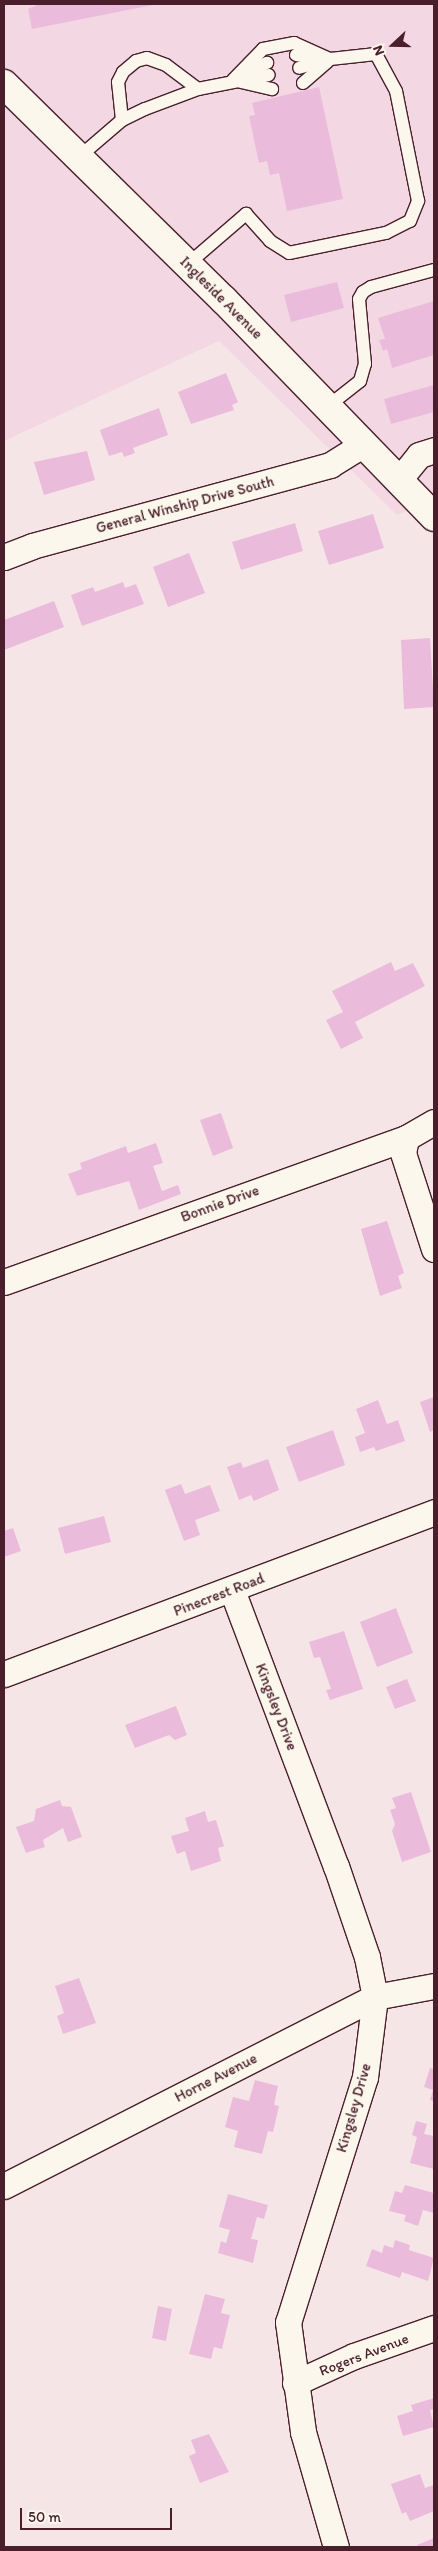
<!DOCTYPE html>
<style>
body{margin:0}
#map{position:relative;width:438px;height:2551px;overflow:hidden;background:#f6e5e7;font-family:Itim,sans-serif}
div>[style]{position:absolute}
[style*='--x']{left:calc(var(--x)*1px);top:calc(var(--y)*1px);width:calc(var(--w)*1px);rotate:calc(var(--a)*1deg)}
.built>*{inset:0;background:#f3d8e4}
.building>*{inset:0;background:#ebbbdc}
.roads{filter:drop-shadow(1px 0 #4a1f2b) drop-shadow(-1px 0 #4a1f2b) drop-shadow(0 1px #4a1f2b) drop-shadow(0 -1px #4a1f2b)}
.service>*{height:12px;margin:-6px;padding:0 6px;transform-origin:6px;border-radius:6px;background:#fbf7ec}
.minor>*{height:25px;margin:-12.5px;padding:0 12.5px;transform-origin:12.5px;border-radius:12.5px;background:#fbf7ec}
.tertiary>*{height:28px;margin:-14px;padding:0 14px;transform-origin:14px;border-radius:14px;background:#fbf7ec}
span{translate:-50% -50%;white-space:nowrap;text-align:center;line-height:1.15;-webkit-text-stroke:4.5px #fbf7ec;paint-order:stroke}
.street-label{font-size:15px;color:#4a1f2b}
.frame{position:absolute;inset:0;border:5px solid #4a1f2b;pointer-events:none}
.north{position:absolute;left:368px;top:20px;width:50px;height:50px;-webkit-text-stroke:4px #fbf7ec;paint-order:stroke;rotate:249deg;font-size:14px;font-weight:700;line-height:20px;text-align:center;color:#4a1f2b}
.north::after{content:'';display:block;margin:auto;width:18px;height:22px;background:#4a1f2b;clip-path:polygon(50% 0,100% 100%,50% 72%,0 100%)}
.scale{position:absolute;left:20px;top:2508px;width:152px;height:22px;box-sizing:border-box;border:2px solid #4a1f2b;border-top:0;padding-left:6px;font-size:15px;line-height:18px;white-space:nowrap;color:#4a1f2b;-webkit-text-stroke:4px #fbf7ec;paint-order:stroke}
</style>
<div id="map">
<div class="built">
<i style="clip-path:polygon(4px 4px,434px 4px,434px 500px,397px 515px,219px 341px,4px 441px)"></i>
</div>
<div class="building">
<i style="clip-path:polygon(39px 4px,152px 4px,153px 5px,32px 29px,28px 9px)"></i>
<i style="clip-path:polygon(319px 87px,343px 199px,287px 211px,279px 173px,270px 175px,267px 161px,259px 163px,249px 116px,255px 115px,252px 103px)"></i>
<i style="clip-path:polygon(337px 282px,344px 308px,291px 322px,284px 295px)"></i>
<i style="clip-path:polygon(434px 301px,434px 355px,392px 368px,387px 349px,383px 351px,379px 340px,385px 339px,378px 318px)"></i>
<i style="clip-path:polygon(226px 373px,238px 402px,232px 405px,234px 410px,191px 424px,178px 392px)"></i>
<i style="clip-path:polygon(434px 385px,434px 412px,391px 424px,384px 399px)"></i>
<i style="clip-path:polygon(159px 408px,168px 435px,133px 448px,135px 453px,124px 457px,122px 452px,109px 456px,100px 430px)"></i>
<i style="clip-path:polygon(87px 451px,95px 480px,44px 495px,34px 462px)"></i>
<i style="clip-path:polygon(373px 514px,384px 548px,329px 565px,318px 531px)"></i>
<i style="clip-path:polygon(295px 523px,303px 551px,241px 570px,232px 542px)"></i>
<i style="clip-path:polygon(189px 553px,205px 593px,168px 607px,153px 567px)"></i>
<i style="clip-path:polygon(123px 582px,125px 588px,136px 584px,144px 604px,82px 626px,71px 595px,93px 587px,95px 592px)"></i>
<i style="clip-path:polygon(54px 601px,64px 627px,4px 650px,4px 620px)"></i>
<i style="clip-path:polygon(430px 638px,434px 707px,404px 709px,401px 640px)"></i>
<i style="clip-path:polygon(391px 962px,395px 971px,413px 963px,425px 986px,355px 1022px,363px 1038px,341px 1049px,326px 1020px,343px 1012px,332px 991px)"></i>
<i style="clip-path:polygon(221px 1113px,233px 1148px,213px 1156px,200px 1120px)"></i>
<i style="clip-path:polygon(156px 1143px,163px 1163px,153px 1166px,162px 1191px,178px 1185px,181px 1194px,139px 1210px,129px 1181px,77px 1196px,68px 1174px,82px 1169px,80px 1163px,126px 1146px,128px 1153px)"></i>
<i style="clip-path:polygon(387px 1221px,404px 1273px,398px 1276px,402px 1288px,380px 1296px,361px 1229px)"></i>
<i style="clip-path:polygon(434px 1397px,434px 1430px,430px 1432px,420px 1402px)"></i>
<i style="clip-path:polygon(378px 1400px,387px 1424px,398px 1420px,405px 1441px,376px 1451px,374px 1447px,360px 1452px,355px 1437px,365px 1433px,356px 1409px)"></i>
<i style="clip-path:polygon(333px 1430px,345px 1465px,299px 1482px,286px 1447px)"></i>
<i style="clip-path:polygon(268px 1459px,279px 1490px,254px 1501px,251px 1495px,239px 1500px,227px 1467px,241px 1462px,243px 1468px)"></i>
<i style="clip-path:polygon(181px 1484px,185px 1494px,210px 1485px,220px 1511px,195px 1520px,200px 1535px,184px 1541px,165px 1490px)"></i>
<i style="clip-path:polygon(104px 1516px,111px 1542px,65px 1554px,58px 1528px)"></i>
<i style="clip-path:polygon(13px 1528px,21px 1551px,4px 1557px,4px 1531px)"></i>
<i style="clip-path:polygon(396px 1608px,413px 1653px,377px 1667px,360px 1622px)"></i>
<i style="clip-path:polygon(344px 1631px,363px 1689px,330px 1700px,326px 1690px,331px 1689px,320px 1657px,314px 1658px,309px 1642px)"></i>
<i style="clip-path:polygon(407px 1679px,416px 1701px,395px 1709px,386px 1687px)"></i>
<i style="clip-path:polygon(176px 1706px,187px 1735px,175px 1740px,169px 1735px,135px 1748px,125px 1725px)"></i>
<i style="clip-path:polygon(411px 1792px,431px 1852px,402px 1862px,392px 1831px,395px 1824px,390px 1810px,396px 1808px,392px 1798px)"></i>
<i style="clip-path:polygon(60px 1800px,62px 1806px,71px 1807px,82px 1837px,68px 1842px,63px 1828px,43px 1840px,45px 1847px,26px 1853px,16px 1827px,34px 1821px,36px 1809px)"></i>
<i style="clip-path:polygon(205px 1811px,208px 1822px,216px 1820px,224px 1846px,218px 1848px,221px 1861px,191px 1871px,185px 1851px,177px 1854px,171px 1836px,189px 1831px,185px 1818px)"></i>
<i style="clip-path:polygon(79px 1978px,96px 2023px,63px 2034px,57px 2016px,64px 2013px,55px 1986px)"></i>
<i style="clip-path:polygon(430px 2068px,434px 2069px,434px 2101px,430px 2100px,433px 2090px,424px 2087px)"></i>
<i style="clip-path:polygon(255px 2080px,278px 2086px,274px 2105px,279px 2106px,273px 2132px,268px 2131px,262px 2154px,234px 2147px,238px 2131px,225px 2127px,233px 2097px,249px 2101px)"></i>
<i style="clip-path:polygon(416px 2121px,427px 2124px,424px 2134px,434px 2136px,434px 2169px,410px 2163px,417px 2137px,412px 2135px)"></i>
<i style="clip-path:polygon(405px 2185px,434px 2193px,434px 2213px,423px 2210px,418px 2226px,404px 2221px,406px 2215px,389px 2211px,395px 2191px,402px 2193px)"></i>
<i style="clip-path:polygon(228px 2194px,268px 2205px,264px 2219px,257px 2217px,251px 2239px,258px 2240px,253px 2263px,218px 2253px,221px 2241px,226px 2243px,230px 2230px,219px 2227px)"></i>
<i style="clip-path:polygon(395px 2240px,410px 2245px,409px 2250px,434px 2258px,428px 2281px,402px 2272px,400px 2278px,366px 2266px,372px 2249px,382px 2253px,384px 2245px,393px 2248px)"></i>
<i style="clip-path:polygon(205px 2294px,225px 2299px,221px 2313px,230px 2315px,222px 2349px,214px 2347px,211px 2359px,189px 2354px)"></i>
<i style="clip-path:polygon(158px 2306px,172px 2309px,166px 2341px,152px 2338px)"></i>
<i style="clip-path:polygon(434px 2398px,434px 2409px,430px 2410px,434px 2427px,403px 2436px,397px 2416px,413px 2411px,411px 2405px)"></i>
<i style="clip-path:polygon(209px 2434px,229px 2472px,200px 2483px,189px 2456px,196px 2453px,191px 2440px)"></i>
<i style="clip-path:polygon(420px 2474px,425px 2488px,434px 2485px,434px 2511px,410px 2521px,406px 2512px,402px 2514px,391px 2484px)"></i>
<i style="clip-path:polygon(434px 2538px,434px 2547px,418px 2547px,417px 2545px)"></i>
</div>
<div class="roads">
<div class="service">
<i style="--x:296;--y:55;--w:22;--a:8"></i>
<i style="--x:245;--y:74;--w:25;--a:-27"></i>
<i style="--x:233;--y:80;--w:43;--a:-45.9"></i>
<i style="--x:263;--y:49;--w:32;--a:-11"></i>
<i style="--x:294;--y:43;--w:39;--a:24"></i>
<i style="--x:241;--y:82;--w:32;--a:13"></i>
<i style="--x:303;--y:83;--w:32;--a:-41"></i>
<i style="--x:122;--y:120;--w:38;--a:-96"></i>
<i style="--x:118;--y:82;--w:11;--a:-63"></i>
<i style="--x:123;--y:72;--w:17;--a:-40"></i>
<i style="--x:136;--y:61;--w:11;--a:-15"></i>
<i style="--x:147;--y:58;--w:20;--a:20"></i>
<i style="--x:166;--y:65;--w:40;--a:37"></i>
<i style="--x:79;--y:157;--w:57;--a:-40.7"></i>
<i style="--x:122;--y:120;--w:25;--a:-26"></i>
<i style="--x:145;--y:109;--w:57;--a:-20.7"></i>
<i style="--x:198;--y:89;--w:72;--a:-11.2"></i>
<i style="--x:188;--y:264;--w:77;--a:-40.8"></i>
<i style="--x:246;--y:214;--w:36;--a:48"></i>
<i style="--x:270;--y:241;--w:22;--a:32"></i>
<i style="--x:289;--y:253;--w:99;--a:-11.7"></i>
<i style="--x:386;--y:233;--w:27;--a:-27"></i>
<i style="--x:410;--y:221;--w:22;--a:-68"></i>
<i style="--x:418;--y:201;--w:112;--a:-101.3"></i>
<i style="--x:396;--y:91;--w:42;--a:-118.4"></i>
<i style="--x:376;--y:54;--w:46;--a:173.8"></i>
<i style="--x:330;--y:59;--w:32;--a:164"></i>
<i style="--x:327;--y:407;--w:42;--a:-38.2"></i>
<i style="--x:360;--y:381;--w:18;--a:-74"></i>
<i style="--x:365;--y:364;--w:65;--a:-95.3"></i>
<i style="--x:359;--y:299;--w:8;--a:-60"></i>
<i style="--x:363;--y:292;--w:9;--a:-32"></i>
<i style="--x:371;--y:287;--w:65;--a:-15.1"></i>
</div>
<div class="minor">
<i style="--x:398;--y:481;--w:33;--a:-51"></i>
<i style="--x:419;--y:455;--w:16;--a:-18"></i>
<i style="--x:4;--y:557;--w:30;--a:-21"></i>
<i style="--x:32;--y:546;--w:309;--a:-15.2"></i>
<i style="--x:330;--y:465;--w:39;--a:-32"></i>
<i style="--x:406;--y:1138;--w:15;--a:101"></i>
<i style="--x:403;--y:1153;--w:101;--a:72.1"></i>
<i style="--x:4;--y:1282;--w:427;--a:-19.7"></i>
<i style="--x:406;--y:1138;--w:32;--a:-30"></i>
<i style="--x:232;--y:1590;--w:295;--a:69.4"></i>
<i style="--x:336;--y:1866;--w:96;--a:71.2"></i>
<i style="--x:367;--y:1957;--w:41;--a:78.7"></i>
<i style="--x:375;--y:1997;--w:81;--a:97.1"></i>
<i style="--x:365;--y:2077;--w:257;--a:107.4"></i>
<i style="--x:288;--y:2322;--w:111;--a:82.2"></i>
<i style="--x:303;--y:2432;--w:120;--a:74"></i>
<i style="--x:4;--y:1674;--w:460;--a:-20.6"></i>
<i style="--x:4;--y:2186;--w:416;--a:-27"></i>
<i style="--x:375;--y:1997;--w:60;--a:-10.6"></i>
<i style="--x:295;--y:2383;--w:65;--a:-24.6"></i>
<i style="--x:354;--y:2356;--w:85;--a:-19.3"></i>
</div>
<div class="tertiary">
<i style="--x:4;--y:84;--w:308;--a:44.5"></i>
<i style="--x:224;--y:300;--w:302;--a:45.9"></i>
</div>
</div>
<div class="street-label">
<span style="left:221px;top:298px;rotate:45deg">Ingleside Avenue</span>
<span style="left:185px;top:505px;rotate:-15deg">General Winship Drive South</span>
<span style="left:220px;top:1204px;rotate:-20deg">Bonnie Drive</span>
<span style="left:219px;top:1595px;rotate:-21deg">Pinecrest Road</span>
<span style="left:276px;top:1707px;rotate:69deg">Kingsley Drive</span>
<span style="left:216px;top:2078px;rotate:-27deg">Horne Avenue</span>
<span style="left:354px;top:2108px;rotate:-74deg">Kingsley Drive</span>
<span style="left:364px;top:2355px;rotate:-21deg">Rogers Avenue</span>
</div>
<div class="frame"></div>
<div class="north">N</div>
<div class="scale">50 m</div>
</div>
